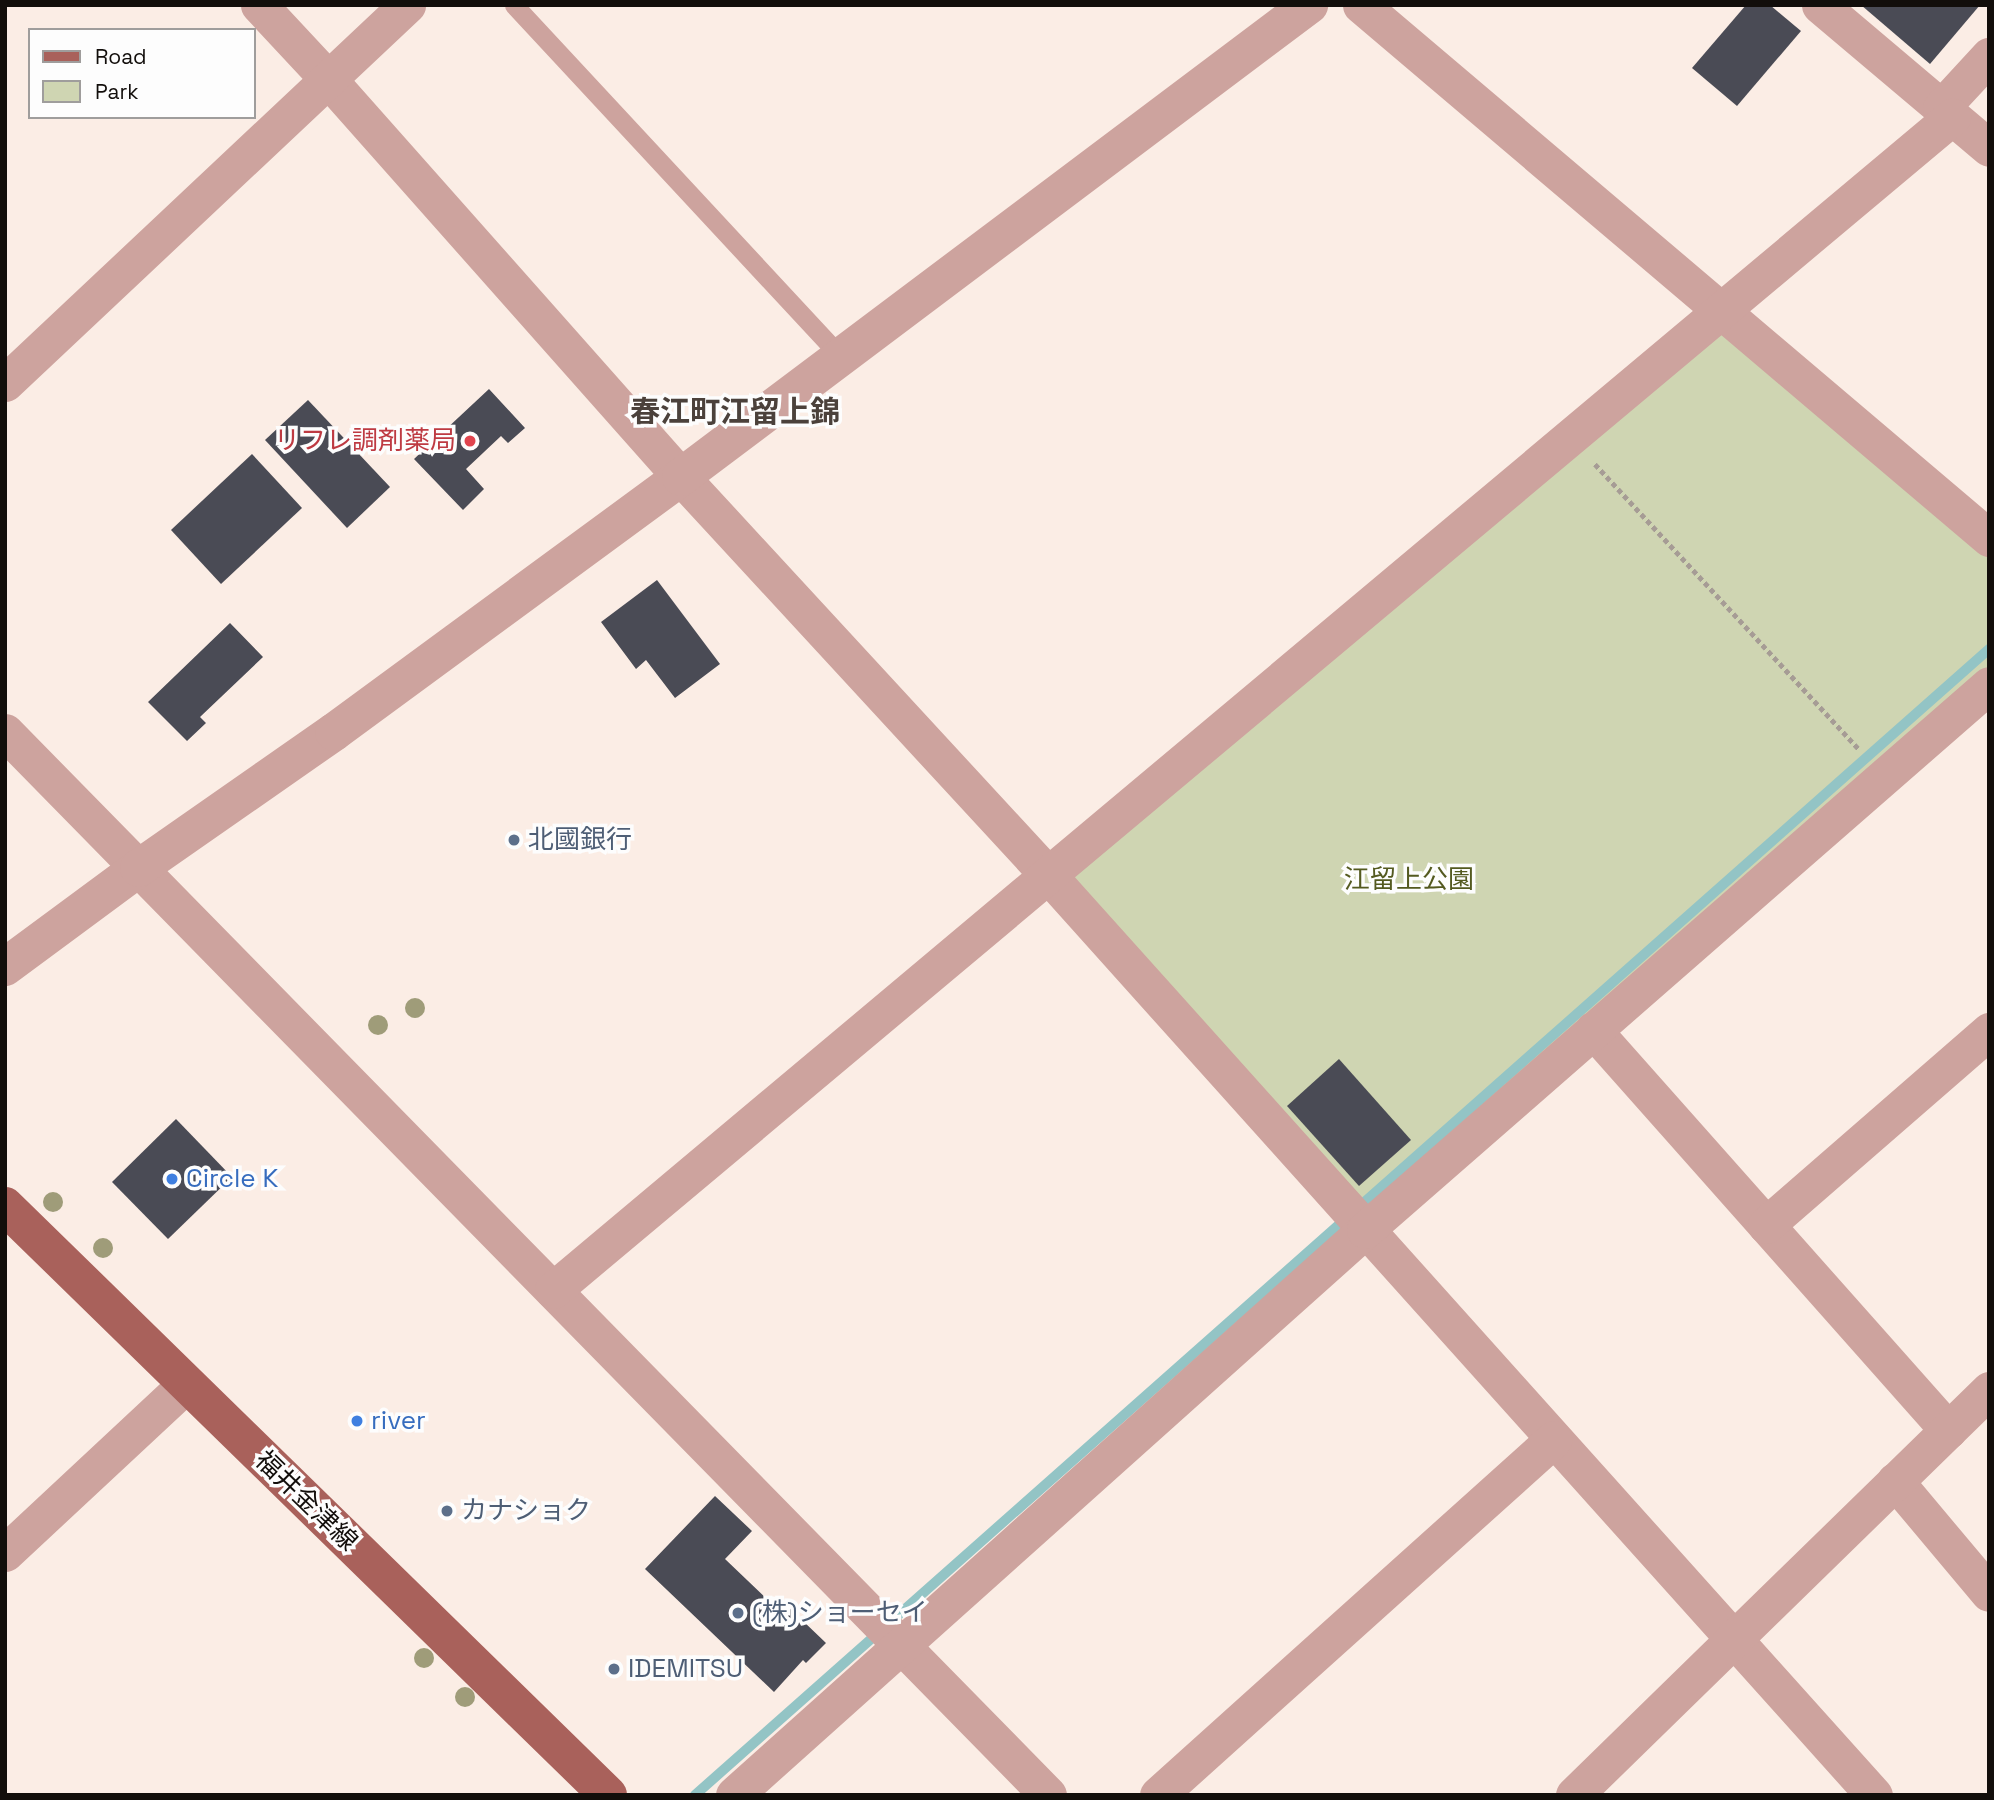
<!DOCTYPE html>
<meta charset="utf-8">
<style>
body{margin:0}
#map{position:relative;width:1994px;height:1800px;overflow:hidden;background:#fbede5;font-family:"Space Grotesk","Noto Sans JP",sans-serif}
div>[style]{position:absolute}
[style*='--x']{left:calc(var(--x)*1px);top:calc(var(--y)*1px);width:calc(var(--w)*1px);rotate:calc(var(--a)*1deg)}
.green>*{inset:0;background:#cfd5b2}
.stream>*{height:10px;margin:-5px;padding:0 5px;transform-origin:5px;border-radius:5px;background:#93c4c5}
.building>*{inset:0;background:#4a4b55}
.path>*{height:4.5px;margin-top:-2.25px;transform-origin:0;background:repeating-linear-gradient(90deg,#a69c95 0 5px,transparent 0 8.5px)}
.service>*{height:19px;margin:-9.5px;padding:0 9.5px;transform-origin:9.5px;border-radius:9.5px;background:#cda39e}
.minor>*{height:37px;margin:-18.5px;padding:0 18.5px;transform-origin:18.5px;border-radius:18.5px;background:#cda39e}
.tertiary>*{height:38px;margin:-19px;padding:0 19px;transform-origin:19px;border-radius:19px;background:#cda39e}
.primary>*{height:38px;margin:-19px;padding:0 19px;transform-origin:19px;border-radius:19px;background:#a9615b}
.trees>*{width:20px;height:20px;margin:-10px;border-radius:50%;background:#9f9c79}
.dots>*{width:19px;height:19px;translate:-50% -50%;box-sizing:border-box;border:4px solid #fdfdfd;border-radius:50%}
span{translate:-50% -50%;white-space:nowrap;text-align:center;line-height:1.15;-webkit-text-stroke:7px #fdfdfd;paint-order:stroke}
.health-label{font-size:26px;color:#be3a42}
.right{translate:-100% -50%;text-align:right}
.service-label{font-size:26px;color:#4e5e75}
.left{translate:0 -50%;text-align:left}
.park-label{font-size:26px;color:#545a20}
.shop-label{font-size:26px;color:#366cbe}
.street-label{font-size:26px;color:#120e0b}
.quarter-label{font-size:30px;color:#4b413b;font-weight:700}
.frame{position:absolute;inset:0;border:7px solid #120e0b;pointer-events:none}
.legend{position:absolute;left:28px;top:28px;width:228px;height:91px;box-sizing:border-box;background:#fdfdfd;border:2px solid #9f9d9c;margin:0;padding:9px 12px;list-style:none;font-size:21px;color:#120e0b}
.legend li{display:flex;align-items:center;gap:14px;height:35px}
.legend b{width:35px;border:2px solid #9f9d9c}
</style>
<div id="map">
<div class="green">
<i style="clip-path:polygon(1722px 310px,1989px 538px,1989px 684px,1365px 1230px,1049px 876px)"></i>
</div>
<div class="stream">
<i style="--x:695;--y:1795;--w:1729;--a:-41.53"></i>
</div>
<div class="building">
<i style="clip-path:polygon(1746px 5px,1770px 5px,1801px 31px,1737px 106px,1692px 68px)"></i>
<i style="clip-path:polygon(1861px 5px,1980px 5px,1930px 64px)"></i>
<i style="clip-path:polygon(489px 389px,525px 428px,508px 443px,501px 436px,466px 469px,484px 489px,463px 510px,414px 459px)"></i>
<i style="clip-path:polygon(308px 400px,390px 487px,347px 528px,265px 440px)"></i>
<i style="clip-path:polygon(252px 454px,302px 508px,221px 584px,171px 530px)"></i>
<i style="clip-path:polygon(657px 580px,720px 664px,675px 698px,646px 660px,636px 669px,601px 622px)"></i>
<i style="clip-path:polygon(230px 623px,263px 657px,200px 717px,206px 723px,187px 741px,148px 702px)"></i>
<i style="clip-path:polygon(1339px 1059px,1411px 1140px,1359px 1186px,1287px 1106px)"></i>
<i style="clip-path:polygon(176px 1119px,232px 1177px,168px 1239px,112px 1182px)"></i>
<i style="clip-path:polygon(715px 1496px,752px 1531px,725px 1559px,772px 1604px,778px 1597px,826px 1643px,806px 1663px,803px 1660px,774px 1692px,645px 1569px)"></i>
</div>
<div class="path">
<i style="--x:1595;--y:464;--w:390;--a:47.2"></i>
</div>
<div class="service">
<i style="--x:514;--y:5;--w:480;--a:47.1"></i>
</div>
<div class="minor">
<i style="--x:259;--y:5;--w:101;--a:47"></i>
<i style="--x:328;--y:79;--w:532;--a:48.43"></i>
<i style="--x:681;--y:477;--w:543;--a:47.31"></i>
<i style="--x:1049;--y:876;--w:1235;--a:48.09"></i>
<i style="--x:1361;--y:5;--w:824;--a:40.32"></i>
<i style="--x:1820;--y:5;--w:221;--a:40.2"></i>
<i style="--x:1941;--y:108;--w:71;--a:-47.3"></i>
<i style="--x:5;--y:383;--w:552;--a:-43.24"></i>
<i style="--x:5;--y:732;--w:1489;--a:45.54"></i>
<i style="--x:1593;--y:1030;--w:535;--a:48.41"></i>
<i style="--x:1766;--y:1225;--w:296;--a:-41"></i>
<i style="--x:553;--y:1290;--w:1826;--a:-39.98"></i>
<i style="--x:1895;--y:1481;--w:146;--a:50"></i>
<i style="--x:5;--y:1553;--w:248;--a:-43"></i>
<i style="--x:734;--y:1795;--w:847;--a:-41.84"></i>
<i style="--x:1365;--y:1230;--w:828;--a:-41.13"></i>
<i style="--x:1158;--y:1795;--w:532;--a:-41.96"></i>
<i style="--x:1574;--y:1795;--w:580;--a:-44.3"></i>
</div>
<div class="tertiary">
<i style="--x:5;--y:967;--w:167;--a:-36.5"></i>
<i style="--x:139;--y:868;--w:238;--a:-34.9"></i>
<i style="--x:334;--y:732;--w:431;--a:-36.3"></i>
<i style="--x:681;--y:477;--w:786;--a:-36.93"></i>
</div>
<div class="primary">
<i style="--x:5;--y:1206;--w:843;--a:44.33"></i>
</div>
<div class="trees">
<i style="left:415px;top:1008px"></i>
<i style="left:378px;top:1025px"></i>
<i style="left:53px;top:1202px"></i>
<i style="left:103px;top:1248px"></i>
<i style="left:424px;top:1658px"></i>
<i style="left:465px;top:1697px"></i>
</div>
<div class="dots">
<i style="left:470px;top:441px;background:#e0444e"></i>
<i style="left:514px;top:840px;background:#5c6f8a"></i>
<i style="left:172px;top:1179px;background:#3f7fe0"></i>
<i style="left:357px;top:1421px;background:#3f7fe0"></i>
<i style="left:447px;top:1511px;background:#5c6f8a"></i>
<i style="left:738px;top:1613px;background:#5c6f8a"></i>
<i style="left:614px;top:1669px;background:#5c6f8a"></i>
</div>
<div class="health-label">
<span class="right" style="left:456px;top:441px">リフレ調剤薬局</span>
</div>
<div class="service-label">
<span class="left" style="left:528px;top:840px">北國銀行</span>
<span class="left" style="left:461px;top:1511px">カナショク</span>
<span class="left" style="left:752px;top:1613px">(株)ショーセイ</span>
<span class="left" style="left:628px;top:1669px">IDEMITSU</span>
</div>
<div class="park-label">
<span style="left:1409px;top:880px">江留上公園</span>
</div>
<div class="shop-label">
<span class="left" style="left:186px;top:1179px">Circle K</span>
<span class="left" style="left:371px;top:1421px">river</span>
</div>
<div class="street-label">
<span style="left:306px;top:1501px;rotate:44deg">福井金津線</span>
</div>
<div class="quarter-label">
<span style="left:735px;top:412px">春江町江留上錦</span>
</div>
<div class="frame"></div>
<ul class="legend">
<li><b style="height:9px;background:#a9615b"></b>Road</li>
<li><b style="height:19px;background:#cfd5b2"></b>Park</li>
</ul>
</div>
